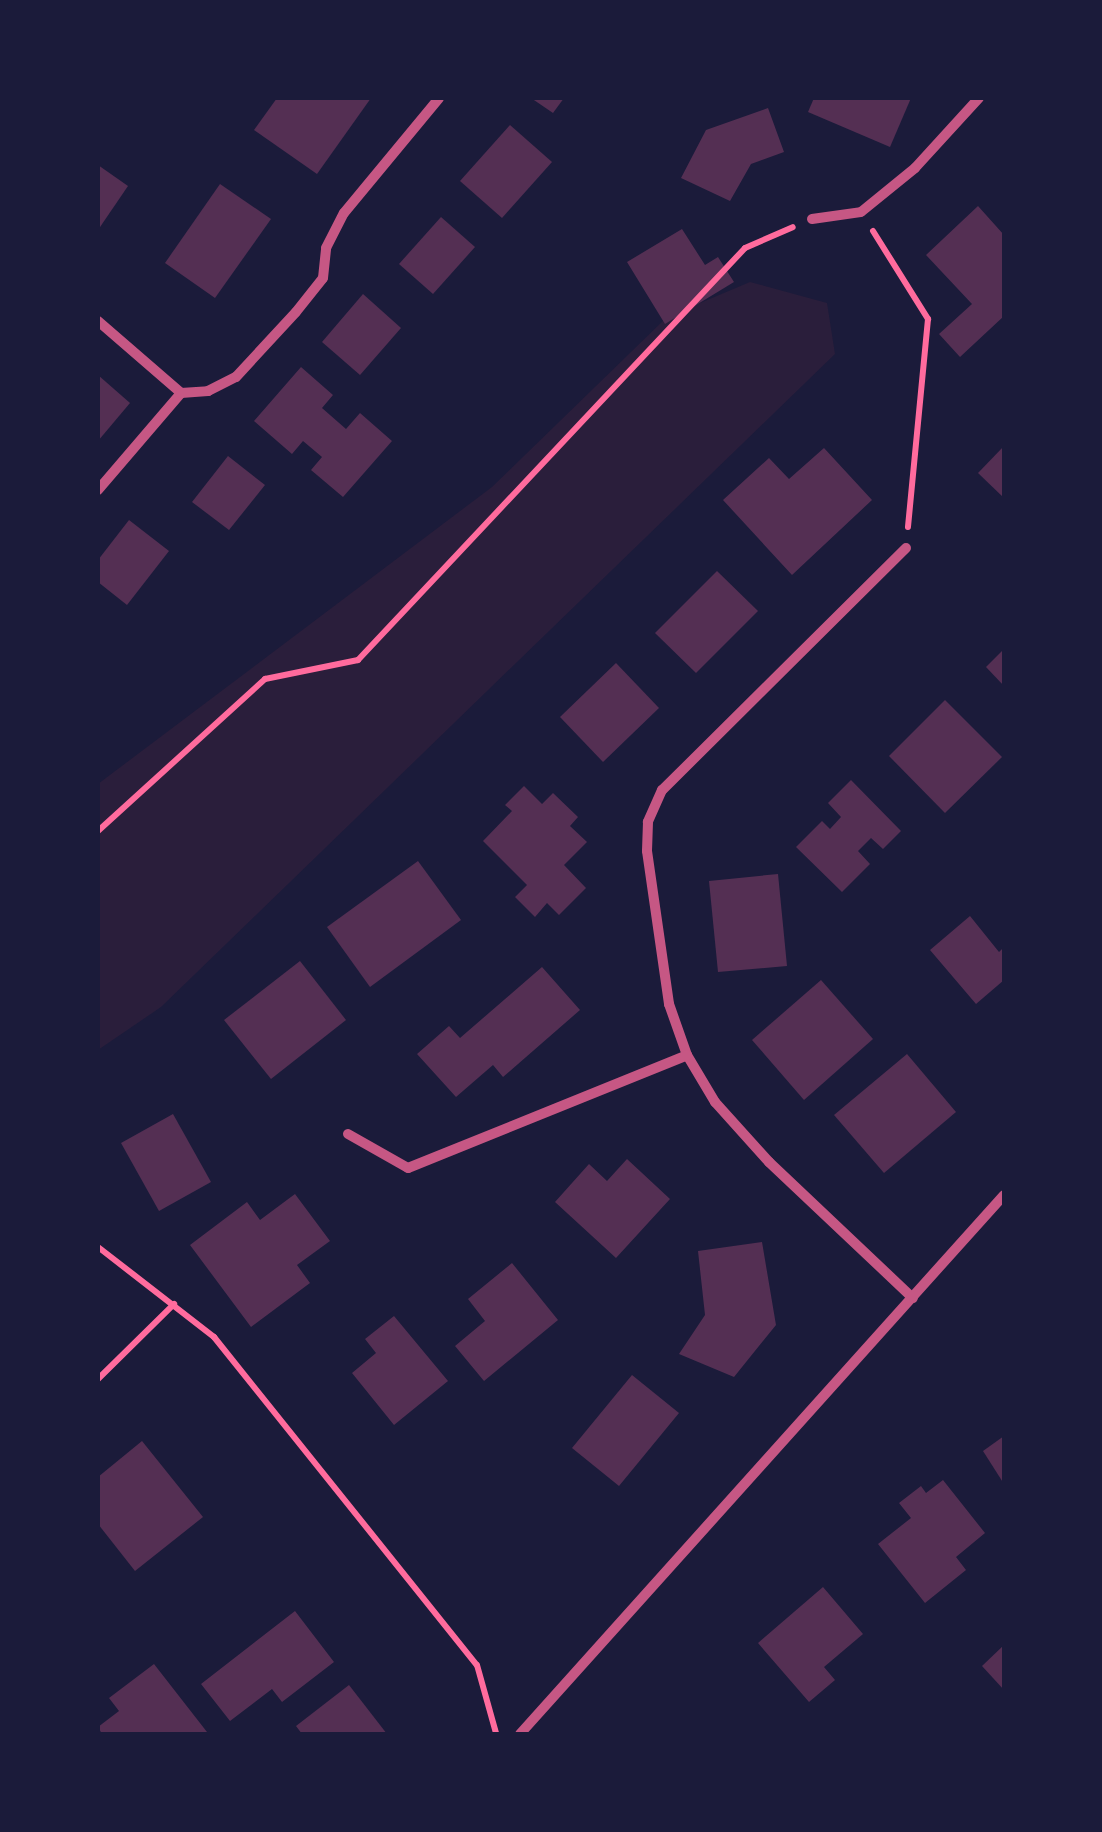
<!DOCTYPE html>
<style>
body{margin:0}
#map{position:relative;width:1102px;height:1832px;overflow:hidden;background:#1b1b3a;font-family:"Alegreya Sans",sans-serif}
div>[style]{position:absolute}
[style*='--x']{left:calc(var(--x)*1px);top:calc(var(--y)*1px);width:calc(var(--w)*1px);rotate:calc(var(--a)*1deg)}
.green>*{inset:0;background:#2a1e3b}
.building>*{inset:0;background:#542f53}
.path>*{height:6px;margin:-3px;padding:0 3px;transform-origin:3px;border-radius:3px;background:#ff6b9d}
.minor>*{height:10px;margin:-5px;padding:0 5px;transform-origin:5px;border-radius:5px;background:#c65784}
span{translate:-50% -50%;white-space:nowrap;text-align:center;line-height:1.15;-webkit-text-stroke:10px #1b1b3a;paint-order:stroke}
.frame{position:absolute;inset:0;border:100px solid #1b1b3a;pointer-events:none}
</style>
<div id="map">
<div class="green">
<i style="clip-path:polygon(750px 282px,827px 303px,835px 354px,161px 1007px,98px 1050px,98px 784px,492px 487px,667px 317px)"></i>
</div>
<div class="building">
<i style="clip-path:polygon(277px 98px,371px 98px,317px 174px,254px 130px)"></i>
<i style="clip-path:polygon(531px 98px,564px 98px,553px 113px)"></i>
<i style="clip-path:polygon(814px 98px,911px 98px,890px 147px,808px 112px)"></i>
<i style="clip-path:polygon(768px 108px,784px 152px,751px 164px,730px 201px,681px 178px,706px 130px)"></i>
<i style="clip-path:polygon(510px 125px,552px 162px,502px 218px,460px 181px)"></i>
<i style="clip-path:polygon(98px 165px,128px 186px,98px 230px)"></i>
<i style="clip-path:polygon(220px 184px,271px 219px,215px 298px,165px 263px)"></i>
<i style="clip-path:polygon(978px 206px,1004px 235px,1004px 316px,960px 357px,939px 334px,972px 304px,926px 255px)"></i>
<i style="clip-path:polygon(441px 217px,475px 247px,433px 294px,399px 264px)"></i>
<i style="clip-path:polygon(682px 229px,705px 265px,718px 257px,734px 282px,665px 324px,627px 262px)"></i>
<i style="clip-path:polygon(363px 294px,401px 328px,360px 375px,322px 342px)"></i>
<i style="clip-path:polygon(301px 367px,333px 395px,322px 408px,346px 429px,360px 413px,392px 441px,343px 497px,311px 470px,322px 457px,303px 441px,292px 454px,254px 421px)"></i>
<i style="clip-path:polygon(98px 375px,130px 403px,98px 441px)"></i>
<i style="clip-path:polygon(1004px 446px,1004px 498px,978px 473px)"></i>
<i style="clip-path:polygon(824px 448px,872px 500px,792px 575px,723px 500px,769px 458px,789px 479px)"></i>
<i style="clip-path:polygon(228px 456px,265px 485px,229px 530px,192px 502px)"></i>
<i style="clip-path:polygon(129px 520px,169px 551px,127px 605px,98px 582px,98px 560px)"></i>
<i style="clip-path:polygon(717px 571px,758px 611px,696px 673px,655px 633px)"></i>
<i style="clip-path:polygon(1004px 649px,1004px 686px,986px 667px)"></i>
<i style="clip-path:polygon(616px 663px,659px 708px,603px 762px,560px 717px)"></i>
<i style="clip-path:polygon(945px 700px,1002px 757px,945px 813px,889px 756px)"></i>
<i style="clip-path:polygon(851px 780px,901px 831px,883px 849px,871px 838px,858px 851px,870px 864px,842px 892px,796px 847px,822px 821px,830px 829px,841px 817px,828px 803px)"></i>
<i style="clip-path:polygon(524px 786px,542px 804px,553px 793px,578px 817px,570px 826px,587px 842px,564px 865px,586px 888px,559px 915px,547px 903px,535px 917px,515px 897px,527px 885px,483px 841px,512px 811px,505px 805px)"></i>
<i style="clip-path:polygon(418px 861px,461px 920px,370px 987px,327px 927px)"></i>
<i style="clip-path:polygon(778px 874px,787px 966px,718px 972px,709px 881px)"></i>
<i style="clip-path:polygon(970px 916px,999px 952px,1004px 947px,1004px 980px,976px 1004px,930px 950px)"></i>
<i style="clip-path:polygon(300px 961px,346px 1020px,271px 1079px,224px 1020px)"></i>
<i style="clip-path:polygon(542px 967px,580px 1010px,503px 1077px,493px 1065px,456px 1097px,417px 1054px,449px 1026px,460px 1038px)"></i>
<i style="clip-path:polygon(821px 980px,873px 1039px,804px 1100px,752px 1040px)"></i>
<i style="clip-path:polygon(907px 1054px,956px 1112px,884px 1173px,834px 1115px)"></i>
<i style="clip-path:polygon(173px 1114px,211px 1182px,159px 1211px,121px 1143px)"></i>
<i style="clip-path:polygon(627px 1159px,670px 1199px,616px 1258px,555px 1202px,589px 1164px,607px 1181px)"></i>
<i style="clip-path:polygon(295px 1194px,330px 1241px,297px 1265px,310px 1283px,251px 1327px,190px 1245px,247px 1202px,260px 1220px)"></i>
<i style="clip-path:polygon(762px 1242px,776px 1325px,734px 1377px,679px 1354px,705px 1315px,698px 1251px)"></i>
<i style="clip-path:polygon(512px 1263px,558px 1320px,484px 1381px,455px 1346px,485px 1321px,468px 1299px)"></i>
<i style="clip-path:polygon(394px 1316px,448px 1381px,394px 1425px,352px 1373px,376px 1353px,365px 1339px)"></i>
<i style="clip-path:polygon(632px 1375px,679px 1413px,619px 1486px,572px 1448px)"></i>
<i style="clip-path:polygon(1004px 1436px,1004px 1484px,983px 1451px)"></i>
<i style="clip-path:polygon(142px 1441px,203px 1517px,135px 1571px,98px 1524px,98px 1477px)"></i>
<i style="clip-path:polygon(943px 1480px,985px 1533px,956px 1557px,966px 1570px,925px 1603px,878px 1544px,911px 1518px,899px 1503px,921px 1486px,926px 1493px)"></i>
<i style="clip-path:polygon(823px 1587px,863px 1634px,824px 1667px,835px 1680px,809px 1702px,758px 1643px)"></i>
<i style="clip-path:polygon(295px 1611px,334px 1662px,282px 1702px,272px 1689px,230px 1721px,201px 1684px)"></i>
<i style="clip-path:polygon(1004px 1645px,1004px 1690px,982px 1666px)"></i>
<i style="clip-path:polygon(154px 1664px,207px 1732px,102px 1734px,98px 1727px,119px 1711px,109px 1698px)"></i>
<i style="clip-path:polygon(349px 1685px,387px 1734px,302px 1734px,296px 1726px)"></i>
</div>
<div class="path">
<i style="--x:873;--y:231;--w:104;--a:58"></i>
<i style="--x:928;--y:319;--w:209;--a:95.5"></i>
<i style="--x:98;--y:831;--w:226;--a:-42.3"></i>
<i style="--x:265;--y:679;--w:95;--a:-11.5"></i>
<i style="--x:358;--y:660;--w:565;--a:-46.79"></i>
<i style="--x:745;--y:248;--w:52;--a:-23.6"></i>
<i style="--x:98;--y:1247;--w:147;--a:37.8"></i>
<i style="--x:214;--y:1337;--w:420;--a:51.3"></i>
<i style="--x:477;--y:1665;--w:71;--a:74.4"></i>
<i style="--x:98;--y:1379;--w:107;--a:-44.6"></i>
</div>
<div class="minor">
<i style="--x:812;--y:219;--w:49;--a:-8.1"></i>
<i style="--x:861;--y:212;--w:70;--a:-39.2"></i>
<i style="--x:915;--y:168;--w:95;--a:-47.6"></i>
<i style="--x:98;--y:321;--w:110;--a:40.9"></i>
<i style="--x:98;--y:490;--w:128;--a:-49.4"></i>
<i style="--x:181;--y:393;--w:27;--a:-4"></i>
<i style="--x:208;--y:391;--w:31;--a:-27"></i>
<i style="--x:236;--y:377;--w:88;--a:-47.3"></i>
<i style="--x:296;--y:312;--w:43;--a:-51.5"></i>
<i style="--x:323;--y:278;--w:30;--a:-84"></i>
<i style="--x:326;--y:248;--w:39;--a:-63"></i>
<i style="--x:344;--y:213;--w:149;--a:-50.4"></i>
<i style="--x:906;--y:548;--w:344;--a:135.2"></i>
<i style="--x:662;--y:790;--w:35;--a:114"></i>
<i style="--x:648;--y:822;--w:29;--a:92"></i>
<i style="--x:647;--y:851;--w:155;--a:81.8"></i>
<i style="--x:669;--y:1004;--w:54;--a:70.6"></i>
<i style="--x:687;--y:1055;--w:55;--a:59.2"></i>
<i style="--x:715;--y:1102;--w:81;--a:48"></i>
<i style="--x:769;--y:1162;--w:198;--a:43.4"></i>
<i style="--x:348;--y:1134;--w:69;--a:29.5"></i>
<i style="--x:408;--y:1168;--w:301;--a:-22"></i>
<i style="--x:520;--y:1734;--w:724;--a:-48.08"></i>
</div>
<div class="frame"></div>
</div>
